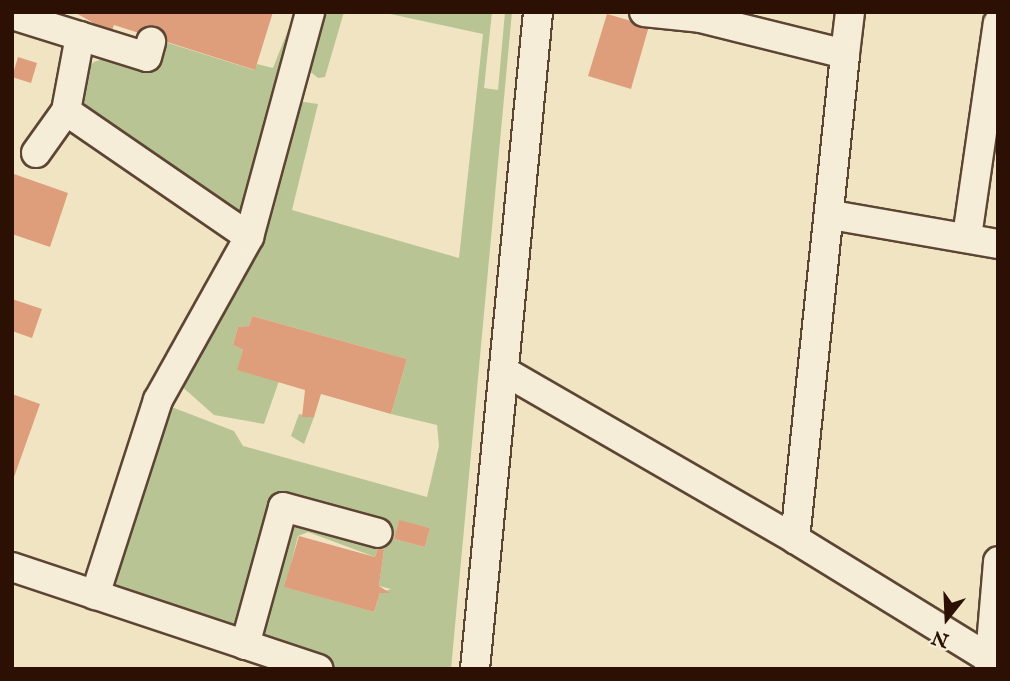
<!DOCTYPE html>
<style>
body{margin:0}
#map{position:relative;width:1010px;height:681px;overflow:hidden;background:#f1e4c3;font-family:"IM FELL English",serif}
div>[style]{position:absolute}
[style*='--x']{left:calc(var(--x)*1px);top:calc(var(--y)*1px);width:calc(var(--w)*1px);rotate:calc(var(--a)*1deg)}
.green>*{inset:0;background:#b9c494}
.building>*{inset:0;background:#de9e7c}
.roads{filter:drop-shadow(2px 0 #5d4534) drop-shadow(-2px 0 #5d4534) drop-shadow(0 2px #5d4534) drop-shadow(0 -2px #5d4534)}
.minor>*{height:28px;margin:-14px;padding:0 14px;transform-origin:14px;border-radius:14px;background:#f6edd8}
span{translate:-50% -50%;white-space:nowrap;text-align:center;line-height:1.15;-webkit-text-stroke:7px #f6edd8;paint-order:stroke}
.frame{position:absolute;inset:0;border:14px solid #2c1004;pointer-events:none}
.north{position:absolute;left:912px;top:583px;width:70px;height:70px;-webkit-text-stroke:5px #f6edd8;paint-order:stroke;rotate:198deg;font-size:19px;font-weight:700;line-height:28px;text-align:center;color:#2c1004}
.north::after{content:'';display:block;margin:auto;width:24px;height:32px;background:#2c1004;clip-path:polygon(50% 0,100% 100%,50% 72%,0 100%)}
</style>
<div id="map">
<div class="green">
<i style="clip-path:polygon(320px 12px,344px 12px,325px 77px,318px 78px,306px 68px)"></i>
<i style="clip-path:polygon(evenodd,381px 12px,492px 12px,484px 88px,498px 90px,505px 12px,512px 12px,451px 669px,338px 669px,127px 596px,113px 590px,110px 580px,171px 397px,297px 101px,318px 104px,292px 210px,459px 258px,483px 34px,381px 12px,252px 316px,407px 359px,391px 414px,437px 425px,439px 446px,427px 497px,243px 446px,234px 431px,169px 406px,178px 383px,214px 415px,264px 424px,279px 381px,238px 370px,243px 350px,233px 345px,238px 327px,249px 326px,252px 316px,381px 12px,399px 521px,430px 528px,425px 547px,394px 539px,399px 521px,381px 12px,308px 532px,375px 557px,378px 548px,384px 550px,379px 586px,391px 589px,380px 593px,374px 612px,285px 587px,298px 536px,308px 532px)"></i>
<i style="clip-path:polygon(290px 25px,293px 31px,242px 218px,82px 113px,76px 92px,82px 72px,94px 62px,159px 40px,254px 70px,257px 64px,273px 68px)"></i>
<i style="clip-path:polygon(299px 414px,314px 417px,304px 444px,291px 436px)"></i>
</div>
<div class="building">
<i style="clip-path:polygon(74px 12px,273px 12px,255px 70px,114px 25px,111px 33px)"></i>
<i style="clip-path:polygon(607px 14px,649px 26px,631px 89px,588px 76px)"></i>
<i style="clip-path:polygon(18px 57px,37px 63px,31px 83px,12px 77px)"></i>
<i style="clip-path:polygon(14px 174px,68px 193px,50px 247px,12px 234px)"></i>
<i style="clip-path:polygon(12px 299px,42px 309px,32px 338px,12px 331px)"></i>
<i style="clip-path:polygon(252px 316px,407px 359px,391px 414px,321px 394px,314px 417px,302px 417px,305px 390px,237px 370px,243px 350px,233px 345px,238px 327px,249px 326px)"></i>
<i style="clip-path:polygon(12px 394px,40px 404px,13px 480px,12px 480px)"></i>
<i style="clip-path:polygon(399px 520px,430px 528px,425px 547px,394px 539px)"></i>
<i style="clip-path:polygon(299px 536px,375px 557px,378px 548px,384px 550px,379px 586px,390px 593px,380px 593px,374px 612px,284px 587px)"></i>
</div>
<div class="roads">
<div class="minor">
<i style="--x:644;--y:12;--w:56;--a:6.1"></i>
<i style="--x:700;--y:18;--w:149;--a:13.9"></i>
<i style="--x:845;--y:54;--w:42;--a:-83.2"></i>
<i style="--x:12;--y:15;--w:141;--a:17.3"></i>
<i style="--x:147;--y:57;--w:16;--a:-75"></i>
<i style="--x:80;--y:36;--w:76;--a:100.6"></i>
<i style="--x:66;--y:111;--w:222;--a:34.5"></i>
<i style="--x:36;--y:153;--w:52;--a:-54.5"></i>
<i style="--x:832;--y:215;--w:169;--a:9.9"></i>
<i style="--x:967;--y:237;--w:216;--a:-81.8"></i>
<i style="--x:504;--y:371;--w:336;--a:30"></i>
<i style="--x:795;--y:539;--w:488;--a:-84.1"></i>
<i style="--x:795;--y:539;--w:238;--a:31.6"></i>
<i style="--x:12;--y:567;--w:323;--a:18.4"></i>
<i style="--x:95;--y:595;--w:205;--a:-72.1"></i>
<i style="--x:158;--y:400;--w:187;--a:-60.8"></i>
<i style="--x:249;--y:237;--w:233;--a:-74.8"></i>
<i style="--x:245;--y:645;--w:143;--a:-74.6"></i>
<i style="--x:283;--y:507;--w:98;--a:15.3"></i>
<i style="--x:475;--y:669;--w:660;--a:-84.52"></i>
<i style="--x:989;--y:669;--w:108;--a:-85.2"></i>
</div>
</div>
<div class="frame"></div>
<div class="north">N</div>
</div>
